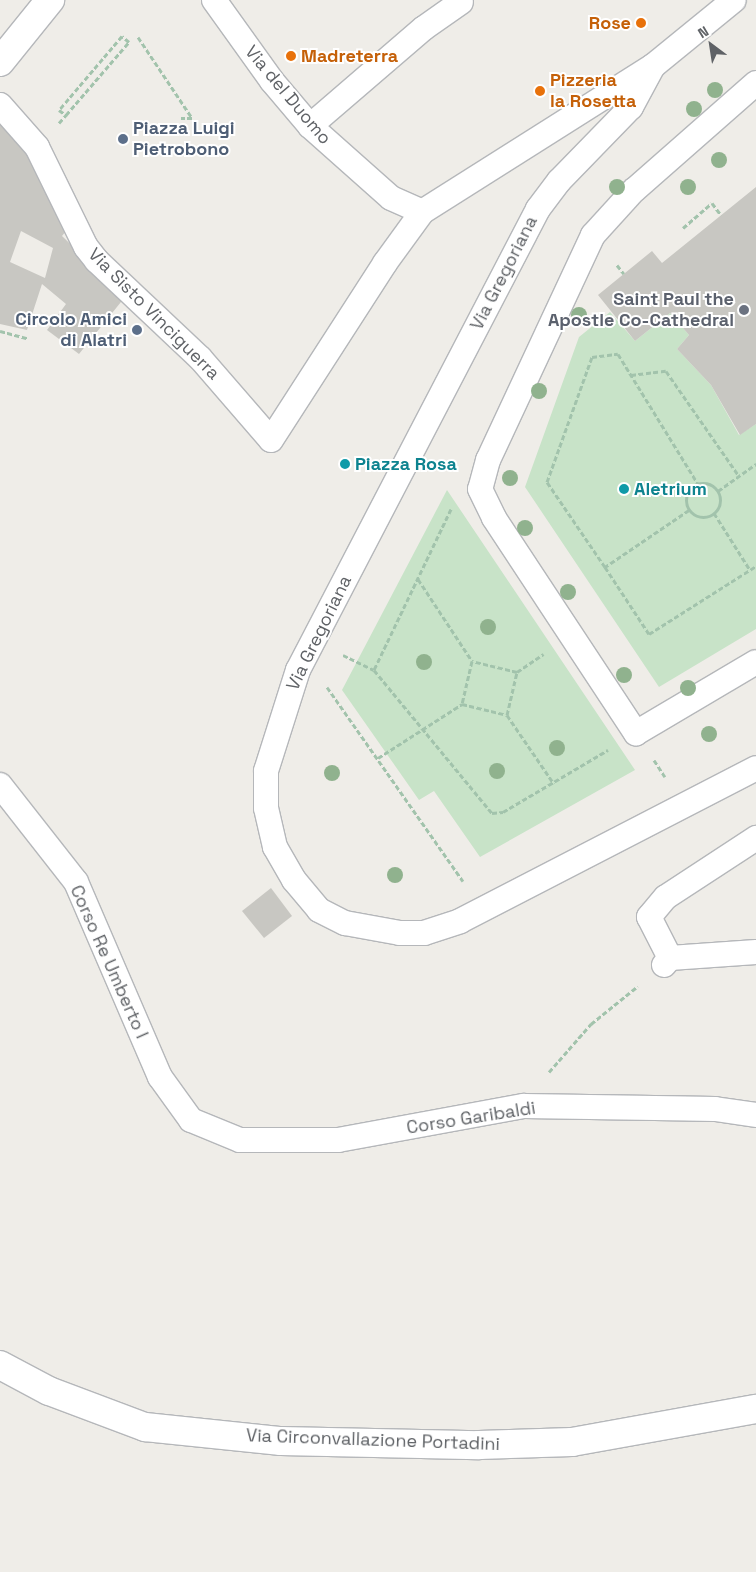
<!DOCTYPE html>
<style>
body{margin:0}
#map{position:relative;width:756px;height:1572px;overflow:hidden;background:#efede8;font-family:"Space Grotesk",sans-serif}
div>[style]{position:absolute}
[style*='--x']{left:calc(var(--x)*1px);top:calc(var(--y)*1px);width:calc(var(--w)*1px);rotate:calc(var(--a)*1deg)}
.green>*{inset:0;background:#c8e3c8}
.building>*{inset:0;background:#c8c7c2}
.path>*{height:3px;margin-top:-1.5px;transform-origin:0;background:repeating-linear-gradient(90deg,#a2c3ac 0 5px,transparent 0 7.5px)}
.path>.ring{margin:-1.5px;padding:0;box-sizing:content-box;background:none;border:3px solid #a2c3ac;border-radius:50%}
.roads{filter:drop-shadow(1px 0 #b5b7ba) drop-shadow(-1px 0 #b5b7ba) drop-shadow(0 1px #b5b7ba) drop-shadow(0 -1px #b5b7ba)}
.service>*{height:24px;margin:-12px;padding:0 12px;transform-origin:12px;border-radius:12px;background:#fff}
.minor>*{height:28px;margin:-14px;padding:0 14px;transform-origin:14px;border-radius:14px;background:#fff}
.trees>*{width:16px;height:16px;margin:-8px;border-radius:50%;background:#90b28e}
.dots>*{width:14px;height:14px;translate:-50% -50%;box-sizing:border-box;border:2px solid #fff;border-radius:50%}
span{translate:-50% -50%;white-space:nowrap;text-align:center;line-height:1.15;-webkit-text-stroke:4px #fff;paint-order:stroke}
.food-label{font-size:18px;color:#c56008;font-weight:700}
.right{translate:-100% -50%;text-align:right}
.left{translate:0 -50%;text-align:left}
.street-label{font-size:18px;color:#5f6266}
.service-label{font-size:18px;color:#4e5e75;font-weight:700}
.worship-label{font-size:18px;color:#5b616d;font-weight:700}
.culture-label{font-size:18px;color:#0d838f;font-weight:700}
.north{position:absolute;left:686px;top:20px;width:50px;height:50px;-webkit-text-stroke:4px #fff;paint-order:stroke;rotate:329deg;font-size:14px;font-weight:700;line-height:20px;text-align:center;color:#5f6266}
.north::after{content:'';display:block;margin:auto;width:18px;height:22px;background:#5f6266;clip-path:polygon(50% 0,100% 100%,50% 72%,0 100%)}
</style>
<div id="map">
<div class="green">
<i style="clip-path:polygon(610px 312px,635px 341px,670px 313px,689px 335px,677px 349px,711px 385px,739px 435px,756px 424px,756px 629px,659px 687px,525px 487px,579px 337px)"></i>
<i style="clip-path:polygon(447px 490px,635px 770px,480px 857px,434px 791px,419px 800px,342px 690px)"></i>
</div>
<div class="building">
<i style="clip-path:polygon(evenodd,0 120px,29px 152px,66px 231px,62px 236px,125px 297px,79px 354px,47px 330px,66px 304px,42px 284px,27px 330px,0 324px,0 120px,21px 231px,53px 248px,45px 278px,10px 262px,21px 231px)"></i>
<i style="clip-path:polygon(756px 187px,756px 424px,740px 435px,711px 385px,677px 349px,689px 335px,670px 313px,635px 341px,598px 295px,652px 251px,662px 263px)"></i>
<i style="clip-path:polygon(271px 888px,292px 916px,264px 938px,242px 911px)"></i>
</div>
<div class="path">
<i style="--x:138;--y:37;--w:97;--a:56.3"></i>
<i style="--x:192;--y:118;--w:11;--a:180"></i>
<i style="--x:59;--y:123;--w:11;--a:-49"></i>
<i style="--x:66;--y:115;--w:96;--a:-49.2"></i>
<i style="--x:129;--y:42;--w:9;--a:-139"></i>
<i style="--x:122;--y:36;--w:97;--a:130.4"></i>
<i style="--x:59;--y:110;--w:9;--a:36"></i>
<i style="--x:683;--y:228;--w:38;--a:-41"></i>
<i style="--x:712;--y:203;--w:15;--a:53"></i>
<i style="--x:617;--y:265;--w:11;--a:52"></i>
<i style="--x:0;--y:331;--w:28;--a:15"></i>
<i style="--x:631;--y:375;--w:35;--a:-7"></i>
<i style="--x:666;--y:371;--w:128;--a:55.2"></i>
<i class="ring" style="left:686px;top:483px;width:31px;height:31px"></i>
<i style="--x:718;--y:491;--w:47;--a:-35.4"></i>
<i style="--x:451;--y:509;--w:178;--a:115.6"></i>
<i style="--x:374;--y:670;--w:185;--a:50.5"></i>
<i style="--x:492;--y:813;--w:11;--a:-5"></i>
<i style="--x:503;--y:812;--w:122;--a:-30.6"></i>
<i style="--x:689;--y:510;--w:102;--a:145.8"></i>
<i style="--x:605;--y:567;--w:103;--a:-124.3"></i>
<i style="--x:547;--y:482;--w:133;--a:-70.2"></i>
<i style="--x:592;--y:357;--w:26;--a:-7"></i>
<i style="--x:618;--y:354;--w:153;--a:58.4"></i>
<i style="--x:714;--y:513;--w:67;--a:57.7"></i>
<i style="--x:605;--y:567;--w:80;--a:56.7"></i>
<i style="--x:649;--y:634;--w:127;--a:-32.4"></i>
<i style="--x:418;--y:579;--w:98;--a:56.6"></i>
<i style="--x:343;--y:655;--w:34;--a:26"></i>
<i style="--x:517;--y:672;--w:32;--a:-34"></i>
<i style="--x:327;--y:687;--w:237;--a:55"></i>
<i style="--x:507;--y:715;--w:44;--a:-76.9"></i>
<i style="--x:517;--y:672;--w:46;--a:-166.3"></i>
<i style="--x:472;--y:661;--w:44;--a:103.1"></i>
<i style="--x:462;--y:704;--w:46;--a:13.7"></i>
<i style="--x:507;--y:715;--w:83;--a:55.7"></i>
<i style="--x:378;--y:758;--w:100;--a:-32.7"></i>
<i style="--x:654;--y:760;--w:20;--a:57"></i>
<i style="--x:549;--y:1072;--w:64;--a:-48.8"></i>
<i style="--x:591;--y:1024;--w:60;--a:-39"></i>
</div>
<div class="roads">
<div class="service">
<i style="--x:214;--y:0;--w:100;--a:54.4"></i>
<i style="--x:272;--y:81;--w:59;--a:49.8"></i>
<i style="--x:310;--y:126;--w:108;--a:41.6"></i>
<i style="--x:391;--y:198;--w:34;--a:24"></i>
<i style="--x:653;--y:66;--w:47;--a:118.2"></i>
<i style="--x:631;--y:107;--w:103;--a:134.2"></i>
<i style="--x:559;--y:181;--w:35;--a:127"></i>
<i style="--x:538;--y:209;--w:520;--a:117.5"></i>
<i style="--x:298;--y:670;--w:106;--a:107.6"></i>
<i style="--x:266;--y:771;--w:37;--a:90"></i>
<i style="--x:266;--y:808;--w:40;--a:77"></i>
<i style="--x:275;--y:847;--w:38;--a:60"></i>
<i style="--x:294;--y:880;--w:39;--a:50"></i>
<i style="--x:319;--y:910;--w:29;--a:27"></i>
<i style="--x:345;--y:923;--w:56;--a:10.3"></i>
<i style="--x:400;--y:933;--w:24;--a:0"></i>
<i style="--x:424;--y:933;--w:38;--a:-18"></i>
<i style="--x:460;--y:921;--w:333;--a:-27.3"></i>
<i style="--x:756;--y:83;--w:162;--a:138.7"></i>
<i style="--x:634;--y:190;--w:61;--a:132.3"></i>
<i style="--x:593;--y:235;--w:248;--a:115"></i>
<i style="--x:488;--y:460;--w:30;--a:105"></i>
<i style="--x:480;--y:489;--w:32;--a:64"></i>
<i style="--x:494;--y:518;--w:258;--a:56.6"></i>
<i style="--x:636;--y:733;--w:139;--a:-30.6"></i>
<i style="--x:0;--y:105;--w:56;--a:48.6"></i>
<i style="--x:37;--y:147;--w:111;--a:63.9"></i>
<i style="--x:86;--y:247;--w:18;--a:52"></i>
<i style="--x:97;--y:261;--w:141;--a:43.3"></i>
<i style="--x:200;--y:358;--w:108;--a:49.1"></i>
<i style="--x:271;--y:440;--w:211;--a:-57.2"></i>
<i style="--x:385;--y:263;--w:63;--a:-54"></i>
<i style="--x:422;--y:212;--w:273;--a:-32.3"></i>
<i style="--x:653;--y:66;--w:104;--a:-39.2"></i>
<i style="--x:310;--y:126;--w:150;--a:-40.7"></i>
<i style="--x:424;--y:28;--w:45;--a:-35.1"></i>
<i style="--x:0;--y:785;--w:123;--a:51.9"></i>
<i style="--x:76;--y:882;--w:212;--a:66.7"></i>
<i style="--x:160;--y:1077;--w:53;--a:54.2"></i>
<i style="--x:191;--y:1120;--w:53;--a:22.2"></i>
<i style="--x:240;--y:1140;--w:98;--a:0"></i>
<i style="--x:338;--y:1140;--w:189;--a:-10.4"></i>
<i style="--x:524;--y:1106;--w:191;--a:0.9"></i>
<i style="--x:715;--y:1109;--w:41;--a:8.3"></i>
<i style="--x:670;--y:958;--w:86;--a:-4"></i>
<i style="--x:664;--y:965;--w:9;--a:-49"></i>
<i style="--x:670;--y:958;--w:46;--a:-117.1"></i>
<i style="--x:649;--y:917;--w:26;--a:-50"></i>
<i style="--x:666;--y:897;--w:108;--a:-33.2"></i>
</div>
<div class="minor">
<i style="--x:0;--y:62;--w:80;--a:-51.1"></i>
<i style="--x:0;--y:1365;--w:55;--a:28"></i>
<i style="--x:49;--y:1391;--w:103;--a:20.6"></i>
<i style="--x:145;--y:1427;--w:137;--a:5.9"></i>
<i style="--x:281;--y:1441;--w:198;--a:1.2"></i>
<i style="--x:479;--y:1445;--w:93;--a:-1.8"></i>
<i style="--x:572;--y:1442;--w:187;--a:-10.2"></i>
</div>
</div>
<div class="trees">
<i style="left:715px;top:90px"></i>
<i style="left:694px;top:109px"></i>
<i style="left:719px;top:160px"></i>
<i style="left:617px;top:187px"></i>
<i style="left:688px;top:187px"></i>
<i style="left:579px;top:315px"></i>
<i style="left:539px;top:391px"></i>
<i style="left:510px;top:478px"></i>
<i style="left:525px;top:528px"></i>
<i style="left:568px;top:592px"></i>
<i style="left:488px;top:627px"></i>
<i style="left:424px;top:662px"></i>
<i style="left:624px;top:675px"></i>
<i style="left:688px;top:688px"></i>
<i style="left:709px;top:734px"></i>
<i style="left:557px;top:748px"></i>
<i style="left:497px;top:771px"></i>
<i style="left:332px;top:773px"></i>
<i style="left:395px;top:875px"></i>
</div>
<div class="dots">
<i style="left:641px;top:23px;background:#e8710a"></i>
<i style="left:291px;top:56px;background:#e8710a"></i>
<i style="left:540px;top:91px;background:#e8710a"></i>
<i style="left:123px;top:139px;background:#5c6f8a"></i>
<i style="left:744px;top:310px;background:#6b7280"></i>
<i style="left:137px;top:330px;background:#5c6f8a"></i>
<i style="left:345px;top:464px;background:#0f9aa8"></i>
<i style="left:624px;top:489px;background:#0f9aa8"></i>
</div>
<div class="food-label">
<span class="right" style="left:631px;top:23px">Rose</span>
<span class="left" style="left:301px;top:56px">Madreterra</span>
<span class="left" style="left:550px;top:91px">Pizzeria<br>la Rosetta</span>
</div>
<div class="street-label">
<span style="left:288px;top:95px;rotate:50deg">Via del Duomo</span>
<span style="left:504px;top:273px;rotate:-63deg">Via Gregoriana</span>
<span style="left:154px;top:314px;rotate:45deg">Via Sisto Vinciguerra</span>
<span style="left:319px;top:633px;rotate:-64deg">Via Gregoriana</span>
<span style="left:109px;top:962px;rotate:66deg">Corso Re Umberto I</span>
<span style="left:471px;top:1118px;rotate:-9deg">Corso Garibaldi</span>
<span style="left:373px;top:1440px;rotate:2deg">Via Circonvallazione Portadini</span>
</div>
<div class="service-label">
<span class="left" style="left:133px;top:139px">Piazza Luigi<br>Pietrobono</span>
<span class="right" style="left:127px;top:330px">Circolo Amici<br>di Alatri</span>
</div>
<div class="worship-label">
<span class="right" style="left:734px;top:310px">Saint Paul the<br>Apostle Co-Cathedral</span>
</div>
<div class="culture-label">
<span class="left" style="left:355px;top:464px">Piazza Rosa</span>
<span class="left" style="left:634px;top:489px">Aletrium</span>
</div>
<div class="north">N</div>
</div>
